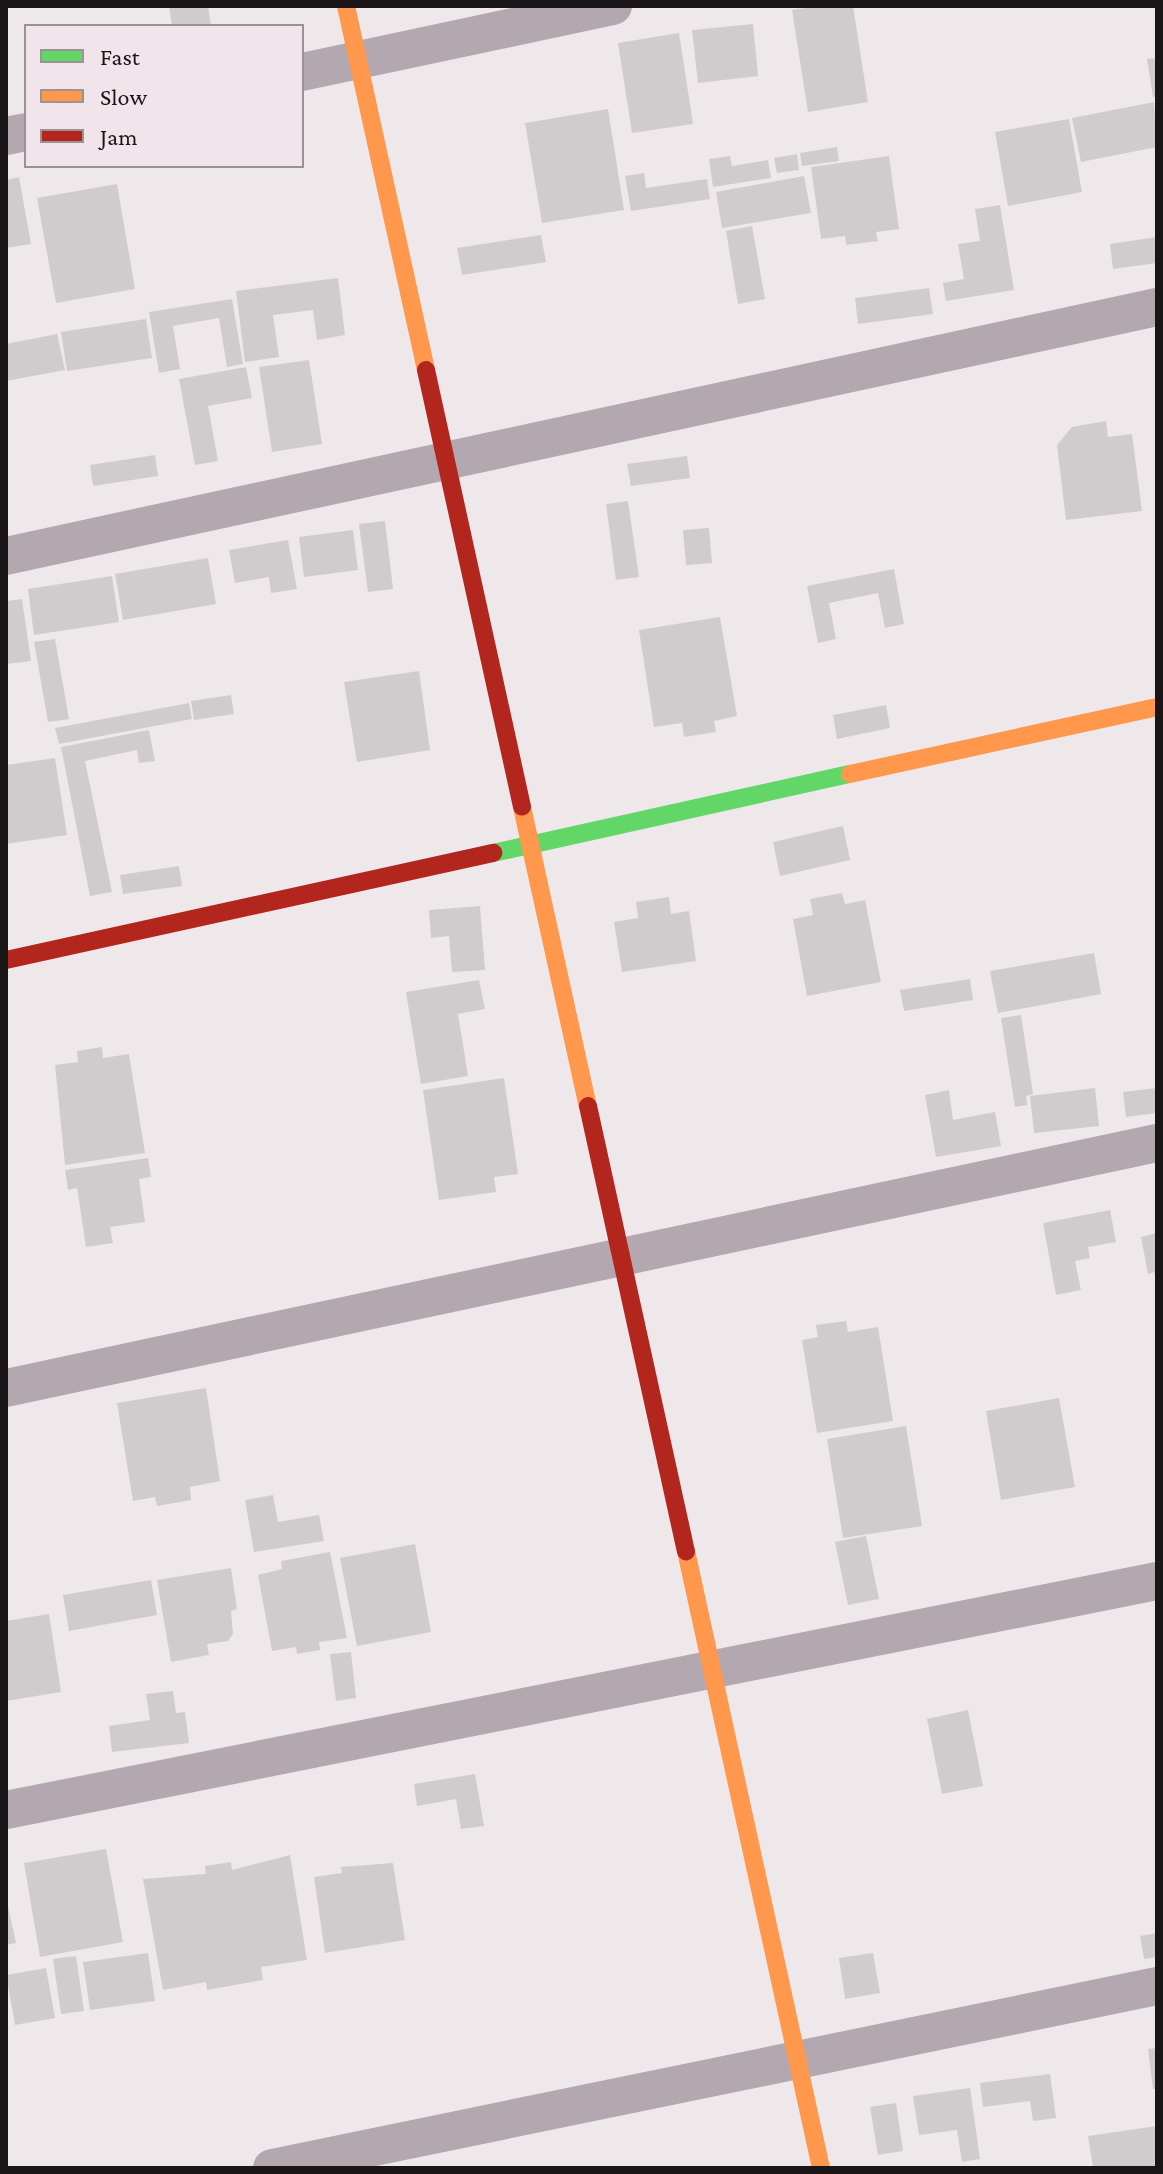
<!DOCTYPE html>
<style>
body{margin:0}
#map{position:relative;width:1163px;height:2174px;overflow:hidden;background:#eee8eb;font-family:"Crimson Pro",serif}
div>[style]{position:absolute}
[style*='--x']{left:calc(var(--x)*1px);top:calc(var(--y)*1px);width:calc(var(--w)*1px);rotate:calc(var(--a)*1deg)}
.building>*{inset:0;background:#d0ccce}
.street>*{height:38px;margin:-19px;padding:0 19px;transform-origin:19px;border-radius:19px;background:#b3a8af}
.fast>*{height:18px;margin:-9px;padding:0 9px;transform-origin:9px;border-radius:9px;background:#63d668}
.slow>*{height:18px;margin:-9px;padding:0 9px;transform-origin:9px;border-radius:9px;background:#ff974d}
.jam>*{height:18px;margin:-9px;padding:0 9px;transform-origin:9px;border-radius:9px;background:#b3261e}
span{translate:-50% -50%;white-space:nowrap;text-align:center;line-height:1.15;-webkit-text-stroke:7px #f1e5eb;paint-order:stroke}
.frame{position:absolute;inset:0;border:8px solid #1a1618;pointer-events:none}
.legend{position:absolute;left:24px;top:24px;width:280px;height:144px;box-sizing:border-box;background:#f1e5eb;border:2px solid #9b9297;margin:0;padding:10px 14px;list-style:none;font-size:24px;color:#1a1618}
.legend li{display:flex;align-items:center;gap:16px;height:40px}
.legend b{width:40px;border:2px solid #9b9297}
</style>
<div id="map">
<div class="building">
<i style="clip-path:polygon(169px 6px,208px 6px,211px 26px,172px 26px)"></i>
<i style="clip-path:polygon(820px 6px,853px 6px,868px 102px,808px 112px,792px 10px)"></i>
<i style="clip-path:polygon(753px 24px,758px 76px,698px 83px,692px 30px)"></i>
<i style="clip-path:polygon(679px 33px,693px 124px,632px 133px,618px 43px)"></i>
<i style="clip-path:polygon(1157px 58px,1157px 96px,1153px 97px,1147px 59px)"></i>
<i style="clip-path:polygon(1154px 102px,1157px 147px,1081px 162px,1072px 118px)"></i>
<i style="clip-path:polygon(608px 109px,624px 210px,542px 223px,525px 123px)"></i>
<i style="clip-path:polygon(1069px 119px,1082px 192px,1008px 206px,995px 132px)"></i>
<i style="clip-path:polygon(837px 147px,839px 161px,802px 166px,800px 153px)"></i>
<i style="clip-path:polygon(797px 154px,799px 170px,777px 173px,774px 158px)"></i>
<i style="clip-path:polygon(730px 156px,732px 166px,768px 160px,771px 178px,713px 187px,709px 159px)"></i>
<i style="clip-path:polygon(889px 156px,899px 229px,876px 232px,878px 241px,846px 245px,845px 236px,821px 239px,811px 167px)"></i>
<i style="clip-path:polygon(644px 173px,646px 188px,707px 179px,710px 199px,631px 211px,625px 176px)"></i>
<i style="clip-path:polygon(804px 176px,811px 213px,722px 228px,716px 192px)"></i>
<i style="clip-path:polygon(19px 177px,31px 244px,6px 248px,6px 180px)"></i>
<i style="clip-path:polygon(117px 184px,135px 289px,56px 303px,37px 198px)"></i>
<i style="clip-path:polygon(1000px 205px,1014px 290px,946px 301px,943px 283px,964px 279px,958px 244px,980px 241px,975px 209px)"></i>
<i style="clip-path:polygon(752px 226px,765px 299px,738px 304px,726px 231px)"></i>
<i style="clip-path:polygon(541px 235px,546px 262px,462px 275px,457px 248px)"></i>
<i style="clip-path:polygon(1157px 237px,1157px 263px,1113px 269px,1110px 244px)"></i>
<i style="clip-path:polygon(338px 278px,345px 335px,317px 340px,313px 310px,273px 315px,279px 357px,245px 362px,236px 291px)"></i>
<i style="clip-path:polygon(929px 288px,933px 314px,858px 324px,855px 298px)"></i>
<i style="clip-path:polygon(232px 299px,243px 364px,227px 367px,219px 318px,173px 326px,180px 369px,159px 373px,149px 312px)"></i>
<i style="clip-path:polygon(146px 319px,152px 358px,67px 371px,61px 332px)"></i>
<i style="clip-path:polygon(57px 334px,65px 370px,6px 381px,6px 344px)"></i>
<i style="clip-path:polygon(309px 360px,322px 444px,272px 452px,259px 367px)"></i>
<i style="clip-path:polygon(246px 367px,252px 398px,208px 406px,218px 461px,195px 465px,179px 379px)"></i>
<i style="clip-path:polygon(1106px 421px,1108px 437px,1132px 434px,1142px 511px,1066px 520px,1057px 445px,1072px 427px)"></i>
<i style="clip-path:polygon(155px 455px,158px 476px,93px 486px,90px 465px)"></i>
<i style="clip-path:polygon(687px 456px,690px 478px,631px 486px,627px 464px)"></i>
<i style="clip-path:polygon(628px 501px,639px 577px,616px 580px,606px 504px)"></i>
<i style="clip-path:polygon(385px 521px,393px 589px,368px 592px,359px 524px)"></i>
<i style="clip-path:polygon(709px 528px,712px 563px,686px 565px,683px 530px)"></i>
<i style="clip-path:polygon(353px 530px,358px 570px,304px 577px,299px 537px)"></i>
<i style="clip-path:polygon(288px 540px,297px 589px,271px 593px,269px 577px,235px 583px,229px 550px)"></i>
<i style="clip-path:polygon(208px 558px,216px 604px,123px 620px,115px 574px)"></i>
<i style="clip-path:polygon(894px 569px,904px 624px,885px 628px,878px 593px,829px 603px,836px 639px,818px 643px,807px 586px)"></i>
<i style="clip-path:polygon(112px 576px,119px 622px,34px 635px,28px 589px)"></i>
<i style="clip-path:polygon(22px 599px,31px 661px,6px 664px,6px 601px)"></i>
<i style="clip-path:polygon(720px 617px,737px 716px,714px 721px,716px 732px,684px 737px,682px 723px,654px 727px,639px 630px)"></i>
<i style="clip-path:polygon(55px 639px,69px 719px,48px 722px,34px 642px)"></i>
<i style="clip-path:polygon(419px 671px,430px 750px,357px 762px,344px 682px)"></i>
<i style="clip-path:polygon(231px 695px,234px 714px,194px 720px,191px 701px)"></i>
<i style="clip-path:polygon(189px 703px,192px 719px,59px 744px,55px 728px)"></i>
<i style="clip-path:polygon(886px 705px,890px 728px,837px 739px,833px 715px)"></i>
<i style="clip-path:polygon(149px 730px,155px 761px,139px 763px,137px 750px,85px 761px,112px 892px,90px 896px,61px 747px)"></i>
<i style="clip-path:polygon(55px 758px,67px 835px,6px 844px,6px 765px)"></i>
<i style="clip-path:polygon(843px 826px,850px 860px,780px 876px,773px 842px)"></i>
<i style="clip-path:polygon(179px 866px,182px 886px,123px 894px,120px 875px)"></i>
<i style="clip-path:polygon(842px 893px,845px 904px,865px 900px,881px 982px,807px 996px,793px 919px,813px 915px,810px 899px)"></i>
<i style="clip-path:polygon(669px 897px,671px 914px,689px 911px,696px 961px,622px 972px,614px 922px,638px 918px,636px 902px)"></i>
<i style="clip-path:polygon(480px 906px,485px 970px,452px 972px,449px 936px,431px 938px,429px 910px)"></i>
<i style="clip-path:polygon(1094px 953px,1101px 994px,998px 1013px,990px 971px)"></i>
<i style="clip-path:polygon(970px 979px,973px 1000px,904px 1011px,900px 990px)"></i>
<i style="clip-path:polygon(479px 980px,485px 1009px,458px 1014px,468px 1076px,421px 1084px,406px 992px)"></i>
<i style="clip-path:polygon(1021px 1015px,1033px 1094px,1026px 1096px,1027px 1105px,1015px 1107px,1001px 1018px)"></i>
<i style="clip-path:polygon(102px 1047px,103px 1058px,129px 1054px,145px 1153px,65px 1165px,55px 1065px,78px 1062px,77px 1051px)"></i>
<i style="clip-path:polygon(504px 1078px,518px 1174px,494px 1177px,496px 1192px,439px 1200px,423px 1090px)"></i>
<i style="clip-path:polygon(1095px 1088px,1099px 1126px,1034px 1133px,1030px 1096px)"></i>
<i style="clip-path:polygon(1157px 1088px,1157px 1113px,1126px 1117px,1123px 1092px)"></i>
<i style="clip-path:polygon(949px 1090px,953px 1120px,995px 1112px,1001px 1146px,936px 1157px,925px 1095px)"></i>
<i style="clip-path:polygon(148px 1158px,151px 1177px,139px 1179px,145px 1222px,110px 1227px,113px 1243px,86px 1247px,77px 1188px,68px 1190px,65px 1170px)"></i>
<i style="clip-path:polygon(1110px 1210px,1116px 1242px,1088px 1247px,1090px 1258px,1075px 1261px,1081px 1290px,1056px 1295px,1043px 1223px)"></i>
<i style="clip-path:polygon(1157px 1233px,1157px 1281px,1156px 1281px,1154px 1272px,1148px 1274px,1141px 1237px)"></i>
<i style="clip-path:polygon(846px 1321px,848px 1332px,878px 1327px,893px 1421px,817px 1433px,802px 1340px,818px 1337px,816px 1325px)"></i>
<i style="clip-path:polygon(206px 1388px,220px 1481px,190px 1487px,191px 1500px,157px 1506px,155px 1497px,133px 1501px,117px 1403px)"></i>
<i style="clip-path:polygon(1059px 1398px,1075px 1487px,1001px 1500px,986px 1411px)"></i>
<i style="clip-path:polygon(906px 1426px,922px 1526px,843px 1538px,827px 1439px)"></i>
<i style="clip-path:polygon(273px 1495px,278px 1522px,319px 1515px,324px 1541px,254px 1552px,245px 1500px)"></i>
<i style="clip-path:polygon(866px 1536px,879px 1599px,848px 1605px,835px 1542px)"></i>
<i style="clip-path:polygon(415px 1544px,431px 1632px,357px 1646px,340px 1558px)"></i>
<i style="clip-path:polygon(330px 1552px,347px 1638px,319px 1642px,320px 1650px,297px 1654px,296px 1647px,272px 1651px,258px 1575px,282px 1569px,281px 1561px)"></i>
<i style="clip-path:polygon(231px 1568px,237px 1609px,231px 1611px,233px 1634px,228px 1641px,207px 1644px,209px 1655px,171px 1662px,157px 1580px)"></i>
<i style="clip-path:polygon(151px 1580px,157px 1615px,69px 1631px,63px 1595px)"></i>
<i style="clip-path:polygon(49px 1614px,61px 1692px,6px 1701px,6px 1621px)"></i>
<i style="clip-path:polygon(351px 1652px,356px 1698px,336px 1701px,330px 1654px)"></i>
<i style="clip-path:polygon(173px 1691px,176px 1713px,185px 1712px,189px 1743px,112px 1752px,109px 1726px,150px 1720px,146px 1694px)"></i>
<i style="clip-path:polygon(968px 1710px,983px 1786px,942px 1794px,927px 1719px)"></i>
<i style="clip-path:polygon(475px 1774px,484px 1826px,461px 1829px,456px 1799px,417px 1806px,414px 1784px)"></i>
<i style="clip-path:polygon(106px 1849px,123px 1942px,40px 1957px,24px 1863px)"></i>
<i style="clip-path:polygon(290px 1855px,307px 1960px,261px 1967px,263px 1980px,207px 1990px,206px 1982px,163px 1990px,143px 1879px,206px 1874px,205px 1866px,231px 1862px,232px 1870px)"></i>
<i style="clip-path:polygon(393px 1863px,405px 1940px,325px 1953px,314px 1877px,342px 1873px,341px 1867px)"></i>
<i style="clip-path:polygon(6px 1897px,16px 1943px,6px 1945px)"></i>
<i style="clip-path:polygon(1157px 1933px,1157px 1957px,1144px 1959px,1140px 1936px)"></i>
<i style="clip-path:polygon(148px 1953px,155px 2001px,90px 2010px,83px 1962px)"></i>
<i style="clip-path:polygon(873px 1953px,880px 1993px,845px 1999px,839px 1958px)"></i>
<i style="clip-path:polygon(76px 1956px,84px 2011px,61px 2014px,53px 1959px)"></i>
<i style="clip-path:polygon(46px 1968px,55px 2018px,15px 2025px,6px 1975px)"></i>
<i style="clip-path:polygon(1157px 2048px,1157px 2089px,1153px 2089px,1148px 2049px)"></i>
<i style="clip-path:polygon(1050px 2074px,1056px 2118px,1033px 2121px,1030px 2101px,983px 2107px,980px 2083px)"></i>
<i style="clip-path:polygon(970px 2088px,980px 2159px,962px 2162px,957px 2130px,919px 2135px,913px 2096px)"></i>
<i style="clip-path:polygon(896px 2103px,903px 2151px,878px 2155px,870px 2107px)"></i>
<i style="clip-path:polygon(1157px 2126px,1157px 2168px,1093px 2168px,1088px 2136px)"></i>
</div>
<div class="street">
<i style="--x:302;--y:72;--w:318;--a:-12"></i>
<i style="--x:6;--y:136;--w:20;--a:-11"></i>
<i style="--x:6;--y:556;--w:1178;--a:-12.21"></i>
<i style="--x:6;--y:1388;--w:1177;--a:-12.02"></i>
<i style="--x:6;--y:1810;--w:1174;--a:-11.25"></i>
<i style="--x:272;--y:2168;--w:904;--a:-11.62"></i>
</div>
<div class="fast">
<i style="--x:493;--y:853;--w:366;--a:-12.5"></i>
</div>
<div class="slow">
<i style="--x:346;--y:6;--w:373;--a:77.6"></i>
<i style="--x:850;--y:774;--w:314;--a:-12.3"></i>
<i style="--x:522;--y:807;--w:306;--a:77.6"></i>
<i style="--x:686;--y:1551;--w:632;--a:77.66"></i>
</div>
<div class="jam">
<i style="--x:426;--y:370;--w:447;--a:77.6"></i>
<i style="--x:6;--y:960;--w:499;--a:-12.4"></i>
<i style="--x:588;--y:1106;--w:456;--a:77.6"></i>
</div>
<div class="frame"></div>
<ul class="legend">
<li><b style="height:10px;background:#63d668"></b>Fast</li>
<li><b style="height:10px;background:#ff974d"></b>Slow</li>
<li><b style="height:10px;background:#b3261e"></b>Jam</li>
</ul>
</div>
